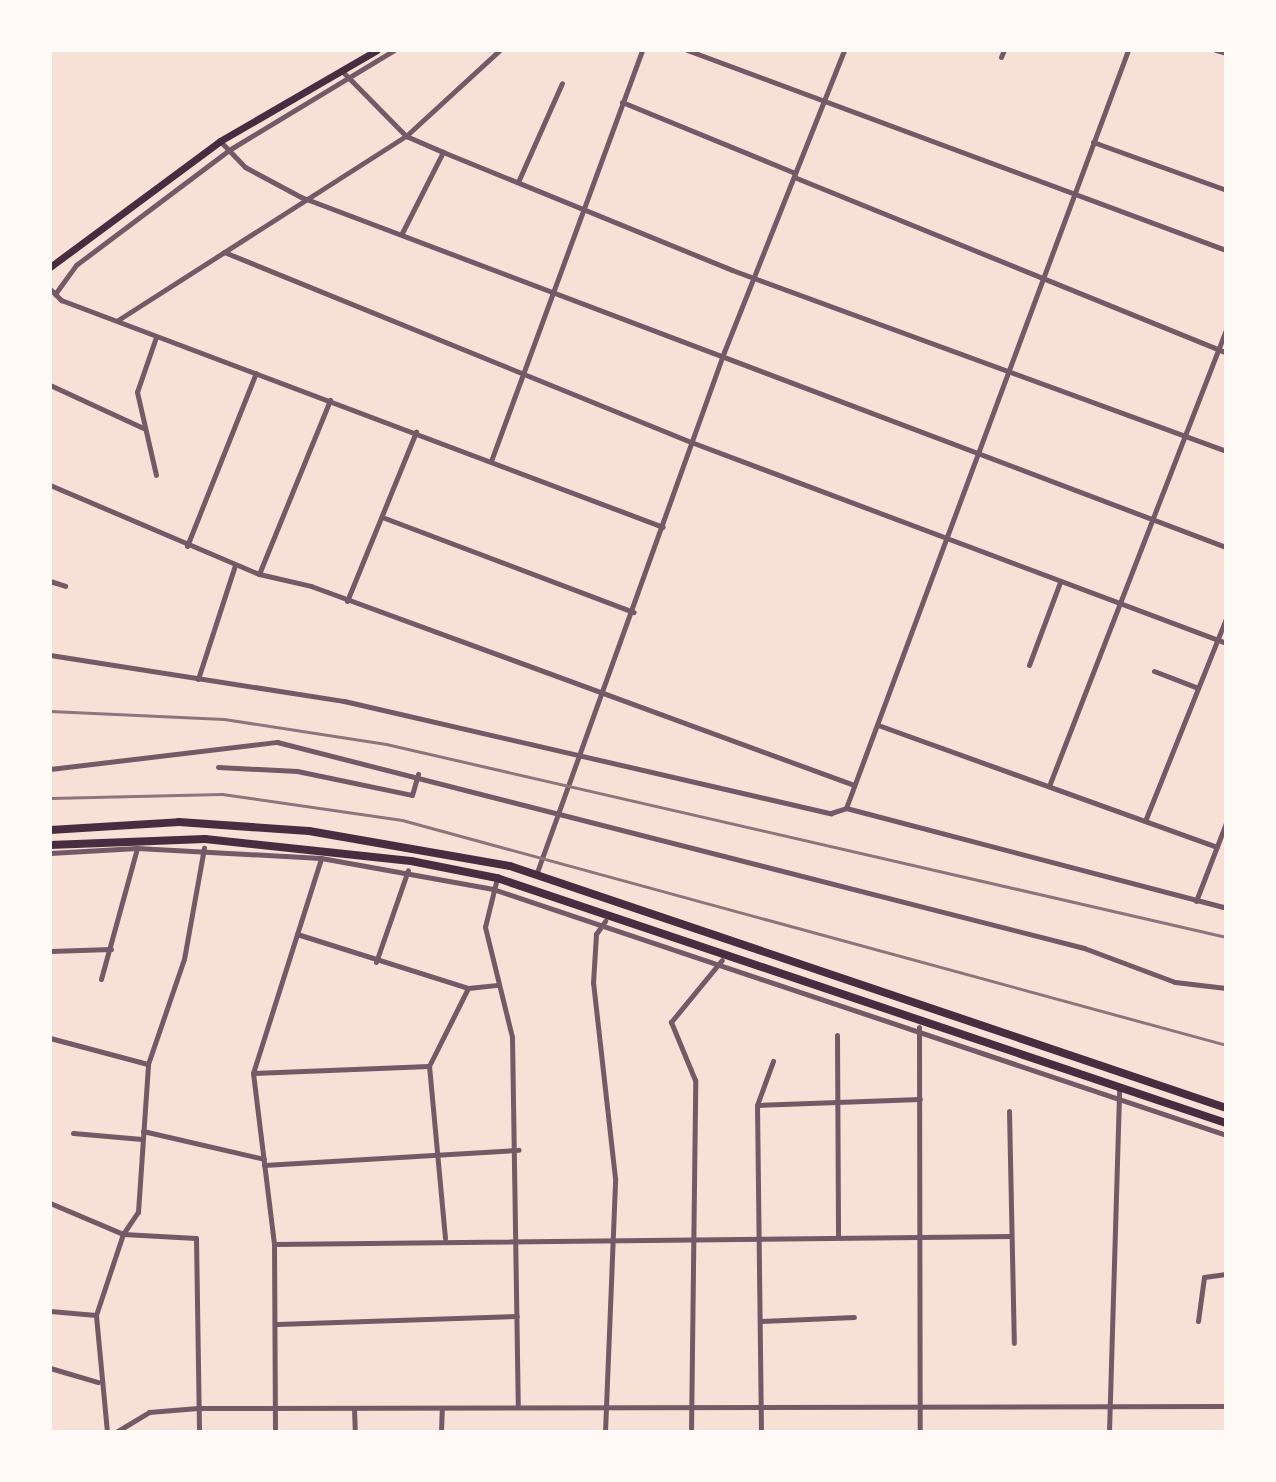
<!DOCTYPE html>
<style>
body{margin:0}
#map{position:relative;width:1276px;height:1482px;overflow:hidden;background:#f7e1d7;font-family:"Crimson Pro",serif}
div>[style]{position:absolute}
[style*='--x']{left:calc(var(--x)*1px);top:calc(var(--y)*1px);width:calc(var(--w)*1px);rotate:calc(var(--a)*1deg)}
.minor>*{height:5px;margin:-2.5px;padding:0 2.5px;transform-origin:2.5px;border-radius:2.5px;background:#755966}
.secondary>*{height:7px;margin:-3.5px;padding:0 3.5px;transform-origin:3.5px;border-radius:3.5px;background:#4a2c40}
.primary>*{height:8px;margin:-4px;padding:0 4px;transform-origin:4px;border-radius:4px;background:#4a2c40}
.rail>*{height:3px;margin:-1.5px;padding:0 1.5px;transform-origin:1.5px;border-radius:1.5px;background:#8f747c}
span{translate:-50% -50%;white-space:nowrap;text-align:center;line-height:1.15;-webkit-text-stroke:6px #fffaf5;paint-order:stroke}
.frame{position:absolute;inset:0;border:52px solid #fffaf5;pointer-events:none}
</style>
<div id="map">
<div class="minor">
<i style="--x:687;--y:50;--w:575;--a:20.36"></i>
<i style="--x:1216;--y:50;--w:10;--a:17"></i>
<i style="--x:1001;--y:57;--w:8;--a:-67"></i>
<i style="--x:341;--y:70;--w:93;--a:45.4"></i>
<i style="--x:406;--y:136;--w:40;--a:23.4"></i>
<i style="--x:443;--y:152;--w:312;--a:22.2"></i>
<i style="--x:732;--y:270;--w:526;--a:20.12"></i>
<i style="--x:622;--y:102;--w:187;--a:22.3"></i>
<i style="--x:220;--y:141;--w:36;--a:46"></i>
<i style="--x:245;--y:167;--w:64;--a:28.2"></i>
<i style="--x:301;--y:197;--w:989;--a:20.73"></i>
<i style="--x:1093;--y:142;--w:141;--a:19.8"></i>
<i style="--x:794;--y:177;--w:466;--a:22.1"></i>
<i style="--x:518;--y:182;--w:108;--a:-66"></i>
<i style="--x:402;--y:233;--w:91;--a:-63.2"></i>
<i style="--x:224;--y:252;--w:504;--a:22.14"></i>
<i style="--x:691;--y:442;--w:572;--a:20.59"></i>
<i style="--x:50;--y:289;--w:16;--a:45"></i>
<i style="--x:61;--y:300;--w:643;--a:20.66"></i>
<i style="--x:55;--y:294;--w:36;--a:-54"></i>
<i style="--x:76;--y:265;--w:191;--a:-36.9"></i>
<i style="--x:229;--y:150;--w:193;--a:-31.2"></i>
<i style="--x:118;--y:320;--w:342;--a:-32.6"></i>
<i style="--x:406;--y:136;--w:127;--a:-42.5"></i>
<i style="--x:156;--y:337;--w:58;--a:109.1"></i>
<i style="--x:137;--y:392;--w:85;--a:77.1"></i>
<i style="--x:50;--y:385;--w:102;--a:24.8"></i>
<i style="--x:491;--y:461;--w:438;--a:-69.8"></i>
<i style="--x:50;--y:485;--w:227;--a:23.1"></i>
<i style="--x:259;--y:574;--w:53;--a:13"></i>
<i style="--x:311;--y:586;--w:578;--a:20.13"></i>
<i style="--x:382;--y:517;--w:269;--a:20.7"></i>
<i style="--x:187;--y:546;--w:186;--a:-68.3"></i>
<i style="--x:259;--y:574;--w:188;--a:-67.8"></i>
<i style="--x:50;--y:581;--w:16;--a:18"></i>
<i style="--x:347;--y:601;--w:183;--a:-67.8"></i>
<i style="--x:50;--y:655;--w:298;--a:8.9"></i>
<i style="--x:344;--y:701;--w:500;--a:13"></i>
<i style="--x:831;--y:813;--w:16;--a:-18"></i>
<i style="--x:846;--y:808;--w:393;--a:14.7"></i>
<i style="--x:1029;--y:665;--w:89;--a:-69.5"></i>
<i style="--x:1154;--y:671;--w:47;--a:21.1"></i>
<i style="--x:198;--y:679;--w:120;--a:-72"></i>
<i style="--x:878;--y:725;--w:360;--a:19.8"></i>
<i style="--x:218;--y:767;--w:79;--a:2.9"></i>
<i style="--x:297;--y:771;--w:117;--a:11.8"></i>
<i style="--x:412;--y:795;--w:22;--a:-74"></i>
<i style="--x:50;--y:769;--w:229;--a:-6.8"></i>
<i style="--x:277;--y:742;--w:833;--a:14.32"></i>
<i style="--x:1084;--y:948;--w:97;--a:20.5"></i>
<i style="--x:1175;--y:982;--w:51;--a:6.7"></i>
<i style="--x:1049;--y:786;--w:489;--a:-68.8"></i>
<i style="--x:846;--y:808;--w:809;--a:-69.59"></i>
<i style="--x:1145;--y:821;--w:219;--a:-68.2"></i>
<i style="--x:50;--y:853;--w:87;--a:-3.3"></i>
<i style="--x:137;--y:848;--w:184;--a:3.1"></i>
<i style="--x:321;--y:858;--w:175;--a:10.2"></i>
<i style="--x:493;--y:889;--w:773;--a:18.55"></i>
<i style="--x:536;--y:875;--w:556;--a:-70.23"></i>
<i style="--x:724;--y:352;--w:325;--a:-68.3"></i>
<i style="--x:497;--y:878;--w:50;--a:103.8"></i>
<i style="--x:485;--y:927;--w:113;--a:76.2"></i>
<i style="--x:512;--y:1037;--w:368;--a:89.1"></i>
<i style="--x:1196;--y:901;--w:84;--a:-69"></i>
<i style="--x:297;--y:934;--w:179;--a:17.5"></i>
<i style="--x:468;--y:988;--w:30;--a:-6"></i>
<i style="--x:50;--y:951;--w:61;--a:-1.9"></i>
<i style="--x:376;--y:962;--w:97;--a:-70.8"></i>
<i style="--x:101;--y:979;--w:136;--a:-74.6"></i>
<i style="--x:919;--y:1027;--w:405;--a:89.9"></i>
<i style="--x:837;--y:1035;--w:202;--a:89.7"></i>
<i style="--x:50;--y:1038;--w:101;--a:14.9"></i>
<i style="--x:253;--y:1073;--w:176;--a:-2.3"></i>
<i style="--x:758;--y:1105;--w:162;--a:-2.1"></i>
<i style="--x:1009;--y:1111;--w:232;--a:88.8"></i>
<i style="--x:143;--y:1131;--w:124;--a:13"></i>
<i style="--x:73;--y:1133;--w:69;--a:5"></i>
<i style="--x:264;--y:1165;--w:255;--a:-3.4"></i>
<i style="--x:50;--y:1203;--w:79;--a:23"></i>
<i style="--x:123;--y:1234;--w:73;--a:3.1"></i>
<i style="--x:196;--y:1238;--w:194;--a:89.1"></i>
<i style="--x:445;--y:1238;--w:173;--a:-95.3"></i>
<i style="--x:429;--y:1066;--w:87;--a:-63.4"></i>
<i style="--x:274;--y:1244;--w:737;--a:-0.62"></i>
<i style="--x:50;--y:1311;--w:46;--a:5"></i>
<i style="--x:760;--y:1321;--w:94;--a:-2.4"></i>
<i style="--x:1198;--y:1321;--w:44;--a:-82.2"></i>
<i style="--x:1204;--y:1277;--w:22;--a:-8"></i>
<i style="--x:277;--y:1324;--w:240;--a:-1.9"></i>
<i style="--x:50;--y:1368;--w:50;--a:16.3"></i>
<i style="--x:354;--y:1408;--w:24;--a:88"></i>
<i style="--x:107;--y:1432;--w:118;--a:-95.4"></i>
<i style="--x:96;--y:1315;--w:85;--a:-71.6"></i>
<i style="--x:123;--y:1234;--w:27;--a:-56"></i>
<i style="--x:138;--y:1212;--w:148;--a:-86.1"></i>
<i style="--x:148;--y:1064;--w:111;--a:-71.1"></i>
<i style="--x:184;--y:959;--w:113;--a:-79.8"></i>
<i style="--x:116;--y:1432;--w:39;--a:-31"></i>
<i style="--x:149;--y:1412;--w:49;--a:-4.7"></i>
<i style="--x:198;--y:1408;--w:1028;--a:-0.11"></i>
<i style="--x:275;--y:1432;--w:188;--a:-90.3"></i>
<i style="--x:274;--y:1244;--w:172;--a:-97"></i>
<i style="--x:253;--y:1073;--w:225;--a:-72.4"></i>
<i style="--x:441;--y:1432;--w:24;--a:-88"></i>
<i style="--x:605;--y:1432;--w:254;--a:-87.7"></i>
<i style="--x:615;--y:1178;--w:196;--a:-96.4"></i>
<i style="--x:593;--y:983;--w:49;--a:-86.5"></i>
<i style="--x:596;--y:934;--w:16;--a:-55"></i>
<i style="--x:691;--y:1432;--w:352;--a:-89.3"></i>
<i style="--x:695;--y:1080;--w:63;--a:-112.5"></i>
<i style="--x:671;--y:1022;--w:80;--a:-50.6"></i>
<i style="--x:761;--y:1432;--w:327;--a:-90.7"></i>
<i style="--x:757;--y:1105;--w:47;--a:-70"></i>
<i style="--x:1109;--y:1432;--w:345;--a:-88.3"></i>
</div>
<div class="secondary">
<i style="--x:50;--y:267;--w:212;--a:-36.5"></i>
<i style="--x:220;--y:141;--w:181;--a:-30.1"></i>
</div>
<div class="primary">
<i style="--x:50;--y:830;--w:129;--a:-3.5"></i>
<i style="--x:179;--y:822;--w:130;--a:4"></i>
<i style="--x:309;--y:831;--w:204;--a:9.9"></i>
<i style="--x:510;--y:866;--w:756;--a:18.67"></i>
<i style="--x:50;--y:845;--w:155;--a:-2.2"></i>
<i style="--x:205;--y:839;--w:207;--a:6.1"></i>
<i style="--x:411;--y:861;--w:88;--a:11.2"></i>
<i style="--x:497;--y:878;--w:769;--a:18.58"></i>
</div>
<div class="rail">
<i style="--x:50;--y:711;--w:174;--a:2.6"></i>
<i style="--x:224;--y:719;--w:164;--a:8.8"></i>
<i style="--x:386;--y:744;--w:862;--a:12.94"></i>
<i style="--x:50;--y:798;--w:172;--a:-1.3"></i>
<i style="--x:222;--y:794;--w:182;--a:8.2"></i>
<i style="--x:402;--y:820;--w:854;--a:15.27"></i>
</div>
<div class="frame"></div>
</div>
